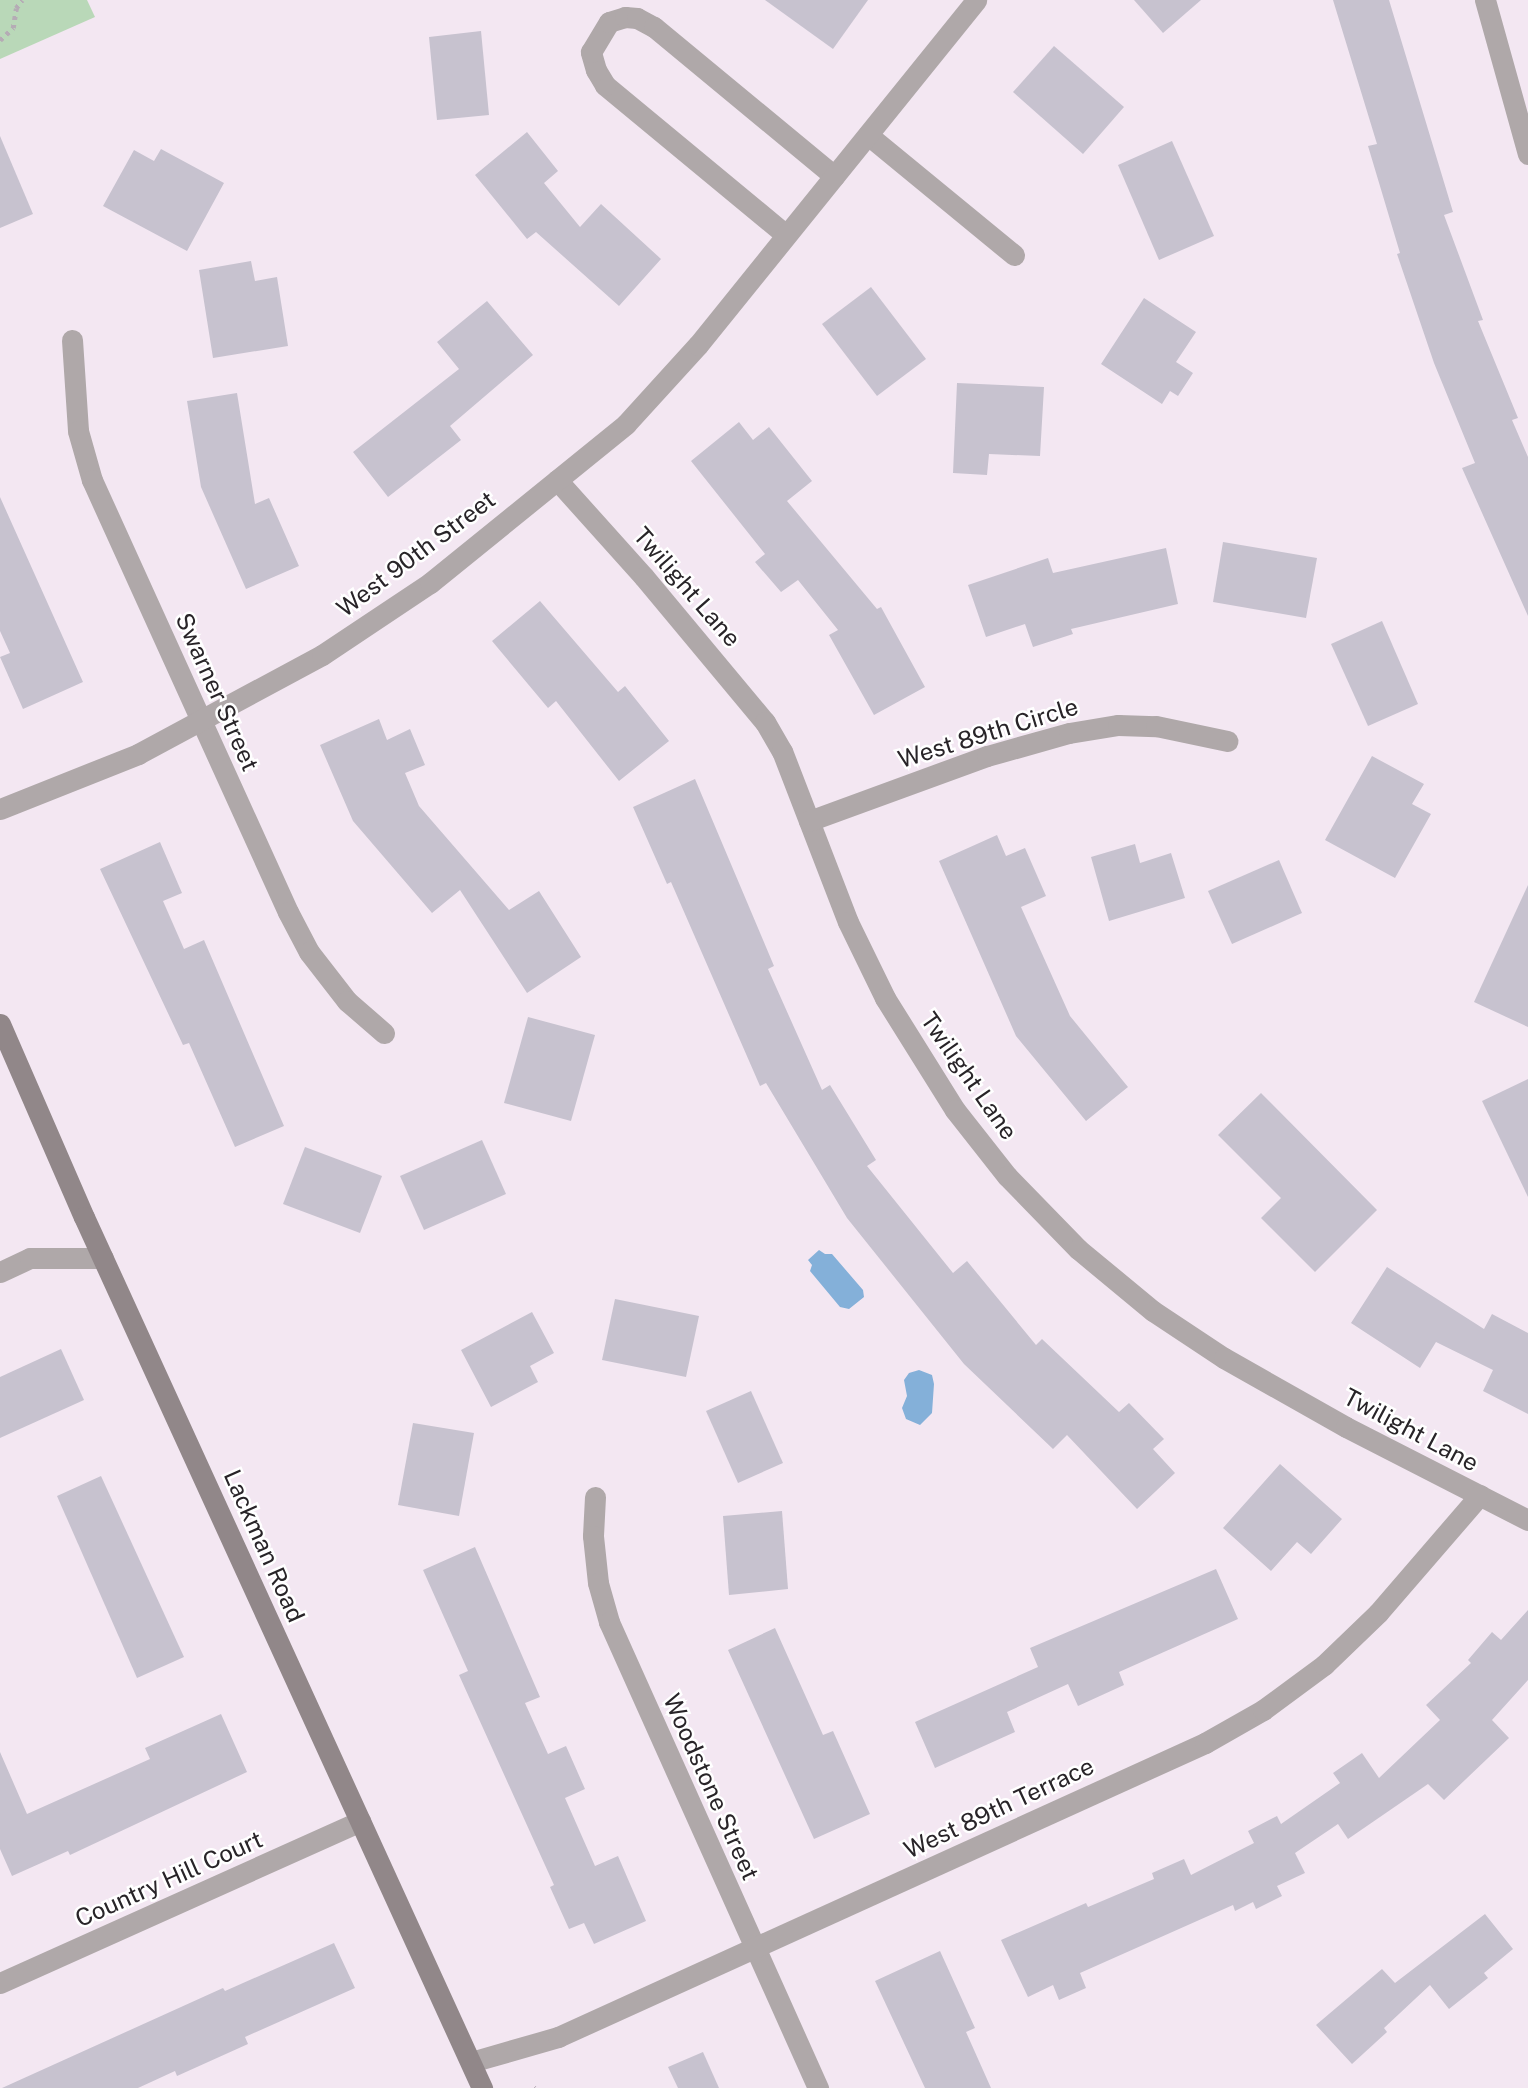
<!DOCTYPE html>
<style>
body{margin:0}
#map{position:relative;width:1528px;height:2088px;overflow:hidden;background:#f3e7f2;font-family:"Public Sans",sans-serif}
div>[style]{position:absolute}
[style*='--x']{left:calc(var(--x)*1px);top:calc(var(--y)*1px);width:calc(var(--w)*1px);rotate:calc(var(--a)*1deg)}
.green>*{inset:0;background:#b9d8b8}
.water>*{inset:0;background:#84b0d9}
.building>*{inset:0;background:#c7c2cf}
.path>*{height:4.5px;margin-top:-2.25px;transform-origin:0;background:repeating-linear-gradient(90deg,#b5acb5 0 3.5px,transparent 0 8.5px)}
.minor>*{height:21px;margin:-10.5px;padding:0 10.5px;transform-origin:10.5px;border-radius:10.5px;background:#afa8a9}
.secondary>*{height:21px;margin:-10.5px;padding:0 10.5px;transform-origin:10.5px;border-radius:10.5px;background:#918789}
span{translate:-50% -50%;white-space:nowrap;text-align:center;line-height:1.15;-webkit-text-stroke:5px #fff;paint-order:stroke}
.street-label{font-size:24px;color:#282428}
</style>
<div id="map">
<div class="green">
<i style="clip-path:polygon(0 0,87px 0,95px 17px,0 59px)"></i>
</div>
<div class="water">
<i style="clip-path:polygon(819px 1250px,825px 1254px,832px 1254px,863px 1290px,864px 1297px,849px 1309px,840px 1307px,810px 1271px,812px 1265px,808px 1260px)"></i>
<i style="clip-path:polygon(919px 1370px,932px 1375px,934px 1384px,932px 1413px,920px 1425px,906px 1419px,902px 1408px,907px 1396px,904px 1380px,909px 1373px)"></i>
</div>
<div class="building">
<i style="clip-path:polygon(765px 0,868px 0,833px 49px)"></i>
<i style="clip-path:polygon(1134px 0,1201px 0,1163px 33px)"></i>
<i style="clip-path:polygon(1333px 0,1389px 0,1453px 212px,1444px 215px,1483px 320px,1478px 321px,1518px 418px,1512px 420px,1528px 457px,1528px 616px,1462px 468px,1475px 463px,1434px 363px,1397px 254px,1400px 253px,1368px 146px,1377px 144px)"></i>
<i style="clip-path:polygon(481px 31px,489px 115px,437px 120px,429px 37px)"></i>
<i style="clip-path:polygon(1054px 46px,1124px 107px,1083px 154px,1013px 92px)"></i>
<i style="clip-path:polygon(527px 132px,558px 171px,544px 183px,580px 227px,601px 204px,661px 259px,619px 306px,536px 232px,527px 239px,475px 175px)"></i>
<i style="clip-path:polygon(0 136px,33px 214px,0 228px)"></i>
<i style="clip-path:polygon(1172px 141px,1214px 236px,1159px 260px,1118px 165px)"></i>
<i style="clip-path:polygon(161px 149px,224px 183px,187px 251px,103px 206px,134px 150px,154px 161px)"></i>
<i style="clip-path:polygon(251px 261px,255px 281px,277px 277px,288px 346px,213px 358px,199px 270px)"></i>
<i style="clip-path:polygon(871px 287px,926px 359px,877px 396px,822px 324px)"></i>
<i style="clip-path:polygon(1144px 298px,1196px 332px,1176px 362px,1193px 373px,1178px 396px,1170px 391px,1162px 404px,1101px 364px)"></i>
<i style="clip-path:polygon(487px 301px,533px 355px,450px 426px,461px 440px,388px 497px,353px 452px,459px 369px,437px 342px)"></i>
<i style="clip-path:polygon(957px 383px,1044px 387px,1040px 456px,989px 454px,987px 475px,953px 473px)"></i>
<i style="clip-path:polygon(237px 393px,255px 504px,269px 498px,299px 566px,246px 589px,201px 487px,187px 401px)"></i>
<i style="clip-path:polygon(739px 422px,753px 440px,769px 427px,812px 481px,787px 501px,877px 609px,881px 607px,925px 687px,874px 715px,829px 635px,838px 630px,798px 580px,781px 592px,755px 562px,765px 554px,691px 461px)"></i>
<i style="clip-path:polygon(0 497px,83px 682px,23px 709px,0 657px,10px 653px,0 631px)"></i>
<i style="clip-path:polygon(1223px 542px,1317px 558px,1306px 618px,1213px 602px)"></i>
<i style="clip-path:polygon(1166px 548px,1178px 604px,1071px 629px,1073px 634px,1033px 647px,1025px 624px,986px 637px,968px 585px,1048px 558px,1053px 573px)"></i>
<i style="clip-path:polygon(540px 601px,618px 692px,625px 686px,669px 741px,619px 781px,556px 701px,548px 708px,492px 641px)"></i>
<i style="clip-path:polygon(1382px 621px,1418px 704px,1368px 726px,1331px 644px)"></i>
<i style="clip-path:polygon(379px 719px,387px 740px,410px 729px,425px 765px,405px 773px,419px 806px,509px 910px,539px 891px,581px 957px,527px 993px,460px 890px,432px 913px,353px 821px,320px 745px)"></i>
<i style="clip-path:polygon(1372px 756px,1424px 784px,1412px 804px,1431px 814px,1395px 878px,1325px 840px)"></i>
<i style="clip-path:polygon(695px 779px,774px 966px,768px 969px,822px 1090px,830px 1085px,876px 1160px,867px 1166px,953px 1273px,967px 1261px,1036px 1345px,1042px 1339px,1119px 1412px,1129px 1403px,1164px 1439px,1153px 1449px,1175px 1473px,1137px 1509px,1067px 1435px,1053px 1449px,964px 1364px,847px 1218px,766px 1083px,760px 1086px,671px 882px,667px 884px,633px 807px)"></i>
<i style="clip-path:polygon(997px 835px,1006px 856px,1025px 848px,1046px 896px,1021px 907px,1070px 1016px,1128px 1087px,1086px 1121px,1016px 1036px,939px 861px)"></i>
<i style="clip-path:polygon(160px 842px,182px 893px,163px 901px,184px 949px,204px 940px,284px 1126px,235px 1147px,189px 1043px,183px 1045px,100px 869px)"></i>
<i style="clip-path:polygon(1135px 844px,1140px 863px,1171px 853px,1185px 898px,1109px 921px,1091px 857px)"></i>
<i style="clip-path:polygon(1279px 860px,1302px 913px,1232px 944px,1208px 891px)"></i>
<i style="clip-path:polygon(1528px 885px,1528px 1027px,1474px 1002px)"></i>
<i style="clip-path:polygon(528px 1017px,595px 1035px,571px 1121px,504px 1103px)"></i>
<i style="clip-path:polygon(1528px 1079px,1528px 1197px,1482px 1101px)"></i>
<i style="clip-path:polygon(1261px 1093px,1377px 1210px,1315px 1272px,1261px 1218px,1281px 1198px,1218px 1135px)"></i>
<i style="clip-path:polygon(482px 1140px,506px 1194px,424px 1230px,400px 1176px)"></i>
<i style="clip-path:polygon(305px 1147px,382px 1176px,360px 1233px,283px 1204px)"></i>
<i style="clip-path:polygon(1387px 1267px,1484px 1329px,1492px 1314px,1528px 1333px,1528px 1414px,1483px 1391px,1493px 1370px,1436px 1342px,1420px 1368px,1351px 1323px)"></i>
<i style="clip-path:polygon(615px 1299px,699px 1316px,686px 1377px,602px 1360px)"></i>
<i style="clip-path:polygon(532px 1312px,554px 1353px,530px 1366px,538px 1382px,491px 1407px,461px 1350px)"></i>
<i style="clip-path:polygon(61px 1349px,84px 1400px,0 1438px,0 1377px)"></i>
<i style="clip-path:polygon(751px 1391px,783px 1463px,738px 1483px,706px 1411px)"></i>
<i style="clip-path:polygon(413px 1423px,474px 1433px,459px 1516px,398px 1505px)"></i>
<i style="clip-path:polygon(1280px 1464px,1342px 1519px,1311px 1554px,1297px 1542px,1271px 1571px,1223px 1528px)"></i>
<i style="clip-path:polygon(101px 1476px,184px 1657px,137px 1678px,57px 1496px)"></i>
<i style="clip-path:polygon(782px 1511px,788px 1589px,729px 1595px,723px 1516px)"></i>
<i style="clip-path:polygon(475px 1547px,540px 1697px,525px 1703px,548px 1754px,566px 1746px,585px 1789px,565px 1798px,595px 1866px,618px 1856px,646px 1921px,594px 1944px,584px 1923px,569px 1929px,550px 1887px,554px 1885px,459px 1675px,468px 1671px,423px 1570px)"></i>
<i style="clip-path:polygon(1216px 1569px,1238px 1619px,1119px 1672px,1124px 1685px,1078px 1706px,1068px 1684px,1007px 1712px,1015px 1732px,935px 1768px,915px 1722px,1038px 1667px,1030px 1648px)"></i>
<i style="clip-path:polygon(1528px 1610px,1528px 1680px,1492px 1720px,1509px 1738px,1444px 1800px,1428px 1784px,1348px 1839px,1338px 1824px,1295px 1853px,1305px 1873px,1277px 1886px,1282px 1896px,1256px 1909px,1253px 1902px,1235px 1911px,1233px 1905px,1080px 1973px,1086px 1988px,1059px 2000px,1053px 1985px,1028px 1997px,1001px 1940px,1086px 1903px,1088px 1907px,1154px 1879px,1152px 1873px,1184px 1859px,1191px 1875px,1254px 1843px,1248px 1831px,1277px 1816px,1281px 1824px,1340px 1783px,1333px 1773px,1362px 1753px,1379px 1778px,1440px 1720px,1426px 1705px,1471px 1663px,1468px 1660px,1492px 1632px,1501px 1640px)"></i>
<i style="clip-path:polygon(775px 1628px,823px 1735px,833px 1731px,870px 1814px,814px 1839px,728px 1650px)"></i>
<i style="clip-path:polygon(221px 1714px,247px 1772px,70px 1855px,68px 1851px,12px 1876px,0 1849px,0 1752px,27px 1814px,150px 1759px,145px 1748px)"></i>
<i style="clip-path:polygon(1485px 1914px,1513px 1949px,1484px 1973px,1488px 1978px,1449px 2009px,1430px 1985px,1384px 2028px,1387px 2032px,1352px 2064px,1316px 2025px,1382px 1969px,1395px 1983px)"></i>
<i style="clip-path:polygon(334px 1943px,355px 1988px,245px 2037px,248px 2044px,177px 2076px,175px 2071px,138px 2088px,2px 2088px,223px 1988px,225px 1991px)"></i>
<i style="clip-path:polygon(940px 1951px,975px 2028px,966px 2032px,991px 2088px,925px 2088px,875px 1981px)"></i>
<i style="clip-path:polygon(703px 2052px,719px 2088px,678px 2088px,668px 2067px)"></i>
</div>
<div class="path">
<i style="--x:0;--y:40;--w:18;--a:-43"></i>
<i style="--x:13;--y:28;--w:20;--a:-81"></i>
<i style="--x:16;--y:8;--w:10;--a:-53"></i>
<i style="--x:534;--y:2087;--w:1;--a:45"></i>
</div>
<div class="minor">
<i style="--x:1485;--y:0;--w:160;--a:74.4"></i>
<i style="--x:868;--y:135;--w:189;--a:39.4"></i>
<i style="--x:786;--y:235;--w:235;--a:-140.4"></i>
<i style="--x:605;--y:85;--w:17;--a:-121"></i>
<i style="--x:596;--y:70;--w:19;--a:-106"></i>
<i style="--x:591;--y:52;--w:35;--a:-59"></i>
<i style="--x:609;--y:22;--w:17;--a:-17"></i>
<i style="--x:625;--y:17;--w:12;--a:5"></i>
<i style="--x:637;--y:18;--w:19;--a:28"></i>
<i style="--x:654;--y:27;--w:234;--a:39.6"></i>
<i style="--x:72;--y:340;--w:91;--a:86.2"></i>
<i style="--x:78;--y:431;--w:51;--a:74.1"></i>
<i style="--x:92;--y:480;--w:474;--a:65.6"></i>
<i style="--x:288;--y:912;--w:45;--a:62.3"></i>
<i style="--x:309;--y:952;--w:62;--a:52.2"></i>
<i style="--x:347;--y:1001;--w:49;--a:40.9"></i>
<i style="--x:557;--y:480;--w:130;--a:48.1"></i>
<i style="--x:644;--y:577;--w:189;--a:50.2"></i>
<i style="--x:765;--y:722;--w:34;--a:60"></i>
<i style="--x:782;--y:751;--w:183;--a:68.9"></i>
<i style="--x:848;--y:922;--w:85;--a:64"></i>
<i style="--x:885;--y:998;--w:132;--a:58"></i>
<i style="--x:955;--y:1110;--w:84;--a:51.8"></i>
<i style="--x:1007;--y:1176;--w:102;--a:45.8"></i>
<i style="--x:1078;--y:1249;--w:97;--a:39.6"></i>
<i style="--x:1153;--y:1311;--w:85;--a:33.5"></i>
<i style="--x:1224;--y:1358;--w:140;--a:29.5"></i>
<i style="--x:1346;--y:1427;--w:204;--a:27.1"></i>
<i style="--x:0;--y:809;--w:149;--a:-21.7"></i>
<i style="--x:138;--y:754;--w:209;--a:-28.3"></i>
<i style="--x:322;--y:655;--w:130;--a:-33.7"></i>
<i style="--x:430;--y:583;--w:252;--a:-39"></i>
<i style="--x:626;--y:424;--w:107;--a:-47.7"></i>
<i style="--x:698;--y:345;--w:443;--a:-51.1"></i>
<i style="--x:809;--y:821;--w:189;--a:-20.1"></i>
<i style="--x:987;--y:756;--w:85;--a:-15.7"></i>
<i style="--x:1069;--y:733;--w:50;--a:-9.3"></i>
<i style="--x:1118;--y:725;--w:38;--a:2"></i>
<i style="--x:1156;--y:726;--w:73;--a:11.9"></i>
<i style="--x:0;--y:1272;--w:33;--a:-25"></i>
<i style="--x:30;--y:1258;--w:73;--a:0"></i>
<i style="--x:595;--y:1497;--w:39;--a:93"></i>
<i style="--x:593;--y:1536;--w:47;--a:83.9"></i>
<i style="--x:598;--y:1583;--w:41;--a:74.2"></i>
<i style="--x:609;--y:1622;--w:511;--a:65.84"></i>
<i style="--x:0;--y:1983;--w:395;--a:-24.2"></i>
<i style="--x:471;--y:2062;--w:91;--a:-16"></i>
<i style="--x:558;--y:2037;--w:711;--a:-24.44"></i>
<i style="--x:1205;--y:1743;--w:67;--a:-29.6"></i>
<i style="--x:1263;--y:1710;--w:76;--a:-36.4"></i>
<i style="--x:1324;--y:1665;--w:75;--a:-43.9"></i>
<i style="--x:1378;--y:1613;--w:156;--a:-49.2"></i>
</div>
<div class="secondary">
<i style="--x:0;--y:1024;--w:210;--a:66.5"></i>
<i style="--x:84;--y:1217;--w:958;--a:65.44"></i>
</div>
<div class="street-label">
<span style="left:416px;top:554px;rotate:-37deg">West 90th Street</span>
<span style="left:687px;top:587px;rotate:49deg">Twilight Lane</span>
<span style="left:217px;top:692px;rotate:66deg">Swarner Street</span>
<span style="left:988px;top:733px;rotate:-17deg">West 89th Circle</span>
<span style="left:969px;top:1076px;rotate:55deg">Twilight Lane</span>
<span style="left:1411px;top:1430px;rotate:28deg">Twilight Lane</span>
<span style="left:264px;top:1546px;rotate:66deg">Lackman Road</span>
<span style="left:711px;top:1787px;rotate:66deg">Woodstone Street</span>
<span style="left:999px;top:1808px;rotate:-25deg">West 89th Terrace</span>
<span style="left:169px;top:1879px;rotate:-24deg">Country Hill Court</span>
</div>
</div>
